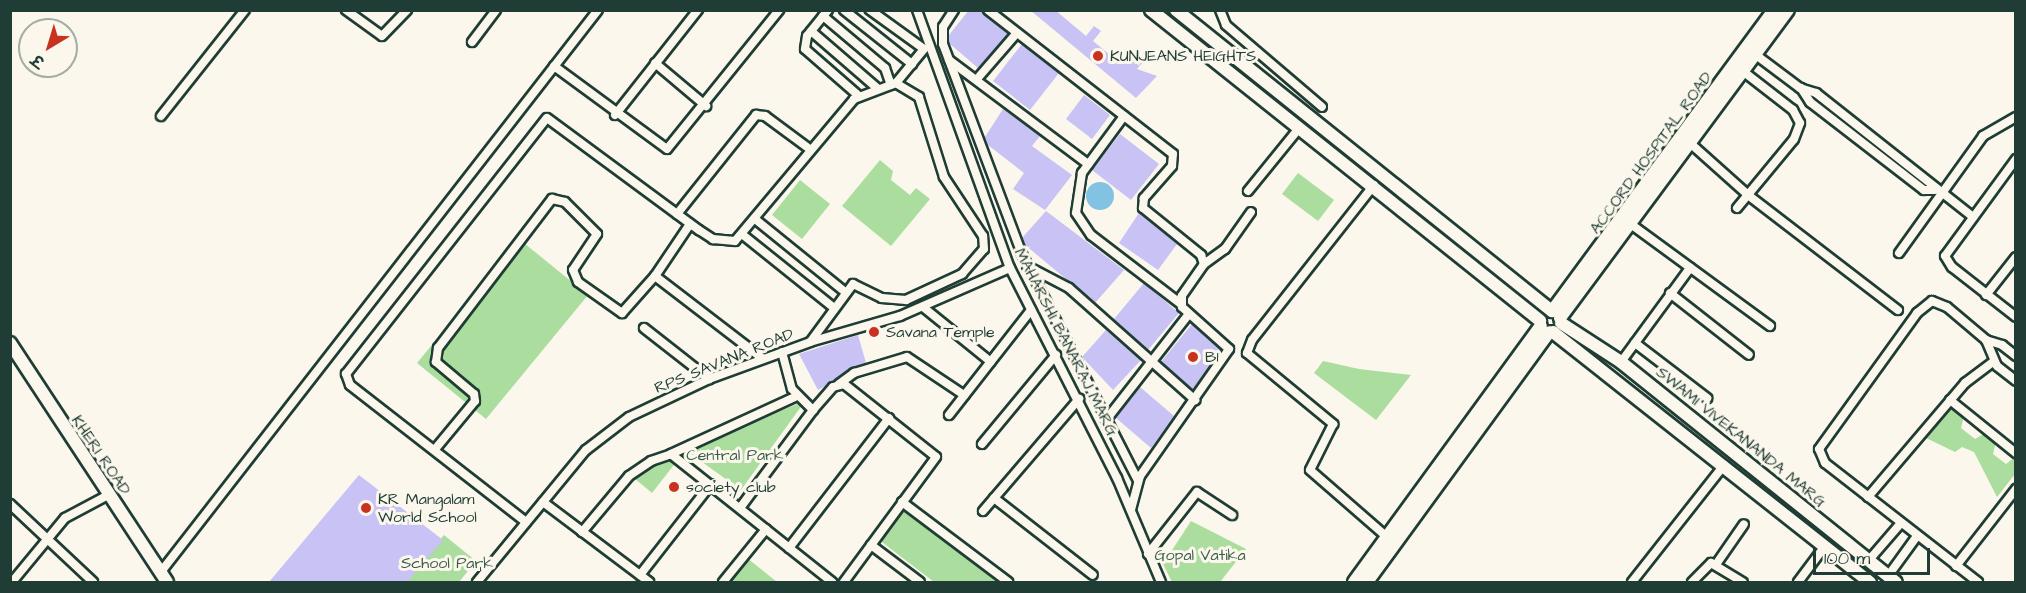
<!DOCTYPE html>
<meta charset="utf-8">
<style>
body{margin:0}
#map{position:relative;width:2026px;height:593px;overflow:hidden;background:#fbf7ec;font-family:"Architects Daughter","Playpen Sans Deva",sans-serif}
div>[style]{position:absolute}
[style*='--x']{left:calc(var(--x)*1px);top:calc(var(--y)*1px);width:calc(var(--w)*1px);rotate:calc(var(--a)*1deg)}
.green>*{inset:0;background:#abdd9e}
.water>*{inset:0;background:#82c3e3}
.round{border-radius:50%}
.building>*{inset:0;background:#c8c2f5}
.roads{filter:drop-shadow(2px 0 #1f3d34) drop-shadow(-2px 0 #1f3d34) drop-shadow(0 2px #1f3d34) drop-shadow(0 -2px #1f3d34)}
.street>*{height:8px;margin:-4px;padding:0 4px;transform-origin:4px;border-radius:4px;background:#fbf7ec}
.secondary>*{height:12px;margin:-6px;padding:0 6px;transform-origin:6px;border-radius:6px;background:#fbf7ec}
.dots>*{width:16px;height:16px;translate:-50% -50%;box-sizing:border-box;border:3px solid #fbf7ec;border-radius:50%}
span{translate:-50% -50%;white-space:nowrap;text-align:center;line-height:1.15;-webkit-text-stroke:6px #fbf7ec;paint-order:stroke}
.poi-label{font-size:16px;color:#1f3d34}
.left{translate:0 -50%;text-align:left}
.street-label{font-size:16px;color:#1f3d34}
.park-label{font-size:16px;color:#3b5d49}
.frame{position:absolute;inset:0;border:12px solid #1f3d34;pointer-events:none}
.north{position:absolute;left:18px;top:18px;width:60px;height:60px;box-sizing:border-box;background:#fbf7ec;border:2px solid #a3ada2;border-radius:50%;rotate:218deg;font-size:16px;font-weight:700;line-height:24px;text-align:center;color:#1f3d34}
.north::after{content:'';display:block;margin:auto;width:21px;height:27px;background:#c8321e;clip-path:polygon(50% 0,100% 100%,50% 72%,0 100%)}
.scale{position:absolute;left:1813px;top:548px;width:117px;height:27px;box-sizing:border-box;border:3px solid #1f3d34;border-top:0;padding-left:8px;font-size:18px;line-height:21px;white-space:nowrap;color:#1f3d34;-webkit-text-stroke:4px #fbf7ec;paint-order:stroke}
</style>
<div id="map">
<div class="green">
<i style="clip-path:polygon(880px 160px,893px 171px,891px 180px,910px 195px,916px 188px,930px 199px,891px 246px,842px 206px)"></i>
<i style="clip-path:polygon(1298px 173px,1334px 200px,1318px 221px,1282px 194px)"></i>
<i style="clip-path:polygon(800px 180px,830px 204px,802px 239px,772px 215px)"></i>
<i style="clip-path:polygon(519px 239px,588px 295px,486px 419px,417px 363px)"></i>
<i style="clip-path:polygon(1323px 361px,1359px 369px,1411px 375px,1376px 420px,1314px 373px)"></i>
<i style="clip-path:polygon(805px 401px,741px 490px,684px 449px)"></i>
<i style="clip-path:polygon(1951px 406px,1964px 416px,1961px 428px,1975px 439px,1985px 433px,1996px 441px,1993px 454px,2006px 464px,2015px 457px,2015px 474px,1997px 497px,1974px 452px,1962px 447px,1955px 452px,1926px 438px)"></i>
<i style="clip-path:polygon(671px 456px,677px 461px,652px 493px,635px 479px)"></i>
<i style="clip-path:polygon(905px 505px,1005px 582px,934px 582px,878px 539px)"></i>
<i style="clip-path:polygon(1191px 521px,1246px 549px,1220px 582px,1172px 582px,1163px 564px)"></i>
<i style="clip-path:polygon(444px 535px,476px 561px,459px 582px,405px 582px)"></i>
<i style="clip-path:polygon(747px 558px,777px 582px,727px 582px)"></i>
</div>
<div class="water">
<i class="round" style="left:1086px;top:182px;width:28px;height:28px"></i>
</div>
<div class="building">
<i style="clip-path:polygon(969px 10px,979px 10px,1008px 34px,978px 68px,949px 43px,949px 35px)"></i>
<i style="clip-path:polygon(1030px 10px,1055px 10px,1086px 36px,1094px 26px,1101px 31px,1093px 41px,1121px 64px,1132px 51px,1144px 61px,1137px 69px,1157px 76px,1136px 98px)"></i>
<i style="clip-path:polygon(1022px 44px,1059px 73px,1030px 110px,993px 81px)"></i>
<i style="clip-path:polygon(1084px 95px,1110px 115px,1092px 139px,1066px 119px)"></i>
<i style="clip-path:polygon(1003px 109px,1040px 136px,1032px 146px,1072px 175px,1045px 210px,1013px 189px,1024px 173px,988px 145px,985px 137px)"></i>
<i style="clip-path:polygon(1120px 134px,1159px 164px,1131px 200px,1092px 170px)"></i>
<i style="clip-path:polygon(1046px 211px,1124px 270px,1095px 303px,1025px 245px,1022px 238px)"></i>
<i style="clip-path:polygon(1139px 213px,1177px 244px,1158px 270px,1119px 243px)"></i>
<i style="clip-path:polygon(1144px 283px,1179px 313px,1148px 350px,1114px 319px)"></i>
<i style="clip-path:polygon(1192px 324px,1221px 350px,1193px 390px,1161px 362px)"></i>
<i style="clip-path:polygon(1106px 330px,1141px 360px,1113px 390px,1082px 357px)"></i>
<i style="clip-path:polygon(858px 335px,866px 363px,818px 390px,799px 354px)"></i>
<i style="clip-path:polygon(1140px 387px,1174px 416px,1151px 448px,1116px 418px)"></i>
<i style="clip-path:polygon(359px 475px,443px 540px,407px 582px,269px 582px)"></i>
</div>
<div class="roads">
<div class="street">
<i style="--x:346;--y:10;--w:44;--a:35.8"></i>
<i style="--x:382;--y:36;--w:36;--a:-46"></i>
<i style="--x:828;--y:10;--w:33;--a:129"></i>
<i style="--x:807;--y:36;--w:13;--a:99"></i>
<i style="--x:805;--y:49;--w:70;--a:41"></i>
<i style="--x:844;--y:10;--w:87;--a:38.5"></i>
<i style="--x:917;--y:10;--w:274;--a:70.2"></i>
<i style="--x:1010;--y:268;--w:236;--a:63"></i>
<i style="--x:1117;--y:478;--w:113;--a:67.1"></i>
<i style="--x:954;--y:10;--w:20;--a:123"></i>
<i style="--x:943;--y:27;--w:17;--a:90"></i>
<i style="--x:943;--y:44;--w:222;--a:69.4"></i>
<i style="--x:1021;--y:252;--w:257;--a:62.9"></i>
<i style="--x:988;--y:10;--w:234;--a:37.9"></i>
<i style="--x:1173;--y:154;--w:12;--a:95"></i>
<i style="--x:1172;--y:166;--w:43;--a:131.2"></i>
<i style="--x:1144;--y:198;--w:10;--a:96"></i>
<i style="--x:1143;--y:208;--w:75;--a:39"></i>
<i style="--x:1201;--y:255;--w:9;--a:72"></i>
<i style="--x:1204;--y:264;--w:39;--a:125"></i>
<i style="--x:1182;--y:296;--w:11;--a:90"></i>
<i style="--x:1182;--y:307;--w:63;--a:41.8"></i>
<i style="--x:1229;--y:349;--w:155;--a:125"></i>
<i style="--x:1140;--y:476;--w:34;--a:105"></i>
<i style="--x:1220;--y:10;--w:16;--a:68"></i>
<i style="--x:1226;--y:25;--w:126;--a:40.5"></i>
<i style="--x:823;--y:16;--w:81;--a:40"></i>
<i style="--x:885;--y:68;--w:18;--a:71"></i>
<i style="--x:811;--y:31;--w:87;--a:40.8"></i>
<i style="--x:472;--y:42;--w:40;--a:-53"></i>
<i style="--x:1752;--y:52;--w:60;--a:36.9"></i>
<i style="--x:1800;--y:88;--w:17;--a:17"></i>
<i style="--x:1816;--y:93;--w:200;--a:38.3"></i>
<i style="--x:949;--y:60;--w:174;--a:36.8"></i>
<i style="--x:655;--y:63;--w:67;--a:40.1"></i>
<i style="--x:554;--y:66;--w:140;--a:36.3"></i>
<i style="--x:667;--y:149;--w:179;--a:-51.1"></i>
<i style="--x:977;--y:79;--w:60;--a:-49.1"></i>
<i style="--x:1801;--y:88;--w:17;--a:57"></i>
<i style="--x:1810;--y:102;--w:144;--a:37.7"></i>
<i style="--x:1924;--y:190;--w:11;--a:0"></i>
<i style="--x:615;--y:115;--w:134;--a:-51.7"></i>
<i style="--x:161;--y:116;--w:135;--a:-51.6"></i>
<i style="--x:1124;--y:116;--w:71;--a:126.4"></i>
<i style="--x:1082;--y:173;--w:40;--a:98.5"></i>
<i style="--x:1076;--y:213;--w:27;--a:56"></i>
<i style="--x:1091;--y:235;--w:113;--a:37.5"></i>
<i style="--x:1691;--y:144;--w:76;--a:41.8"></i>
<i style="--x:1748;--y:195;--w:189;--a:37.5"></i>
<i style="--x:2016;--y:159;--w:120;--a:126.2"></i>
<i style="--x:1945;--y:256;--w:13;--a:58"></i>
<i style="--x:1952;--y:267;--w:81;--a:38"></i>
<i style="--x:1374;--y:185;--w:197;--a:128.2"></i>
<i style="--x:1252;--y:340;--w:14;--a:111"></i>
<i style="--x:1247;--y:353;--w:112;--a:39.5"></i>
<i style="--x:1333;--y:424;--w:51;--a:116.6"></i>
<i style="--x:1310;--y:470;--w:102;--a:41"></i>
<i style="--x:1248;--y:191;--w:82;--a:-50.9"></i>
<i style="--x:1737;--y:208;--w:89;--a:-50.4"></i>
<i style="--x:1794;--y:139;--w:17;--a:-69"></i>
<i style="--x:1800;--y:123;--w:15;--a:-118"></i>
<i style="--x:1793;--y:110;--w:62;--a:-142.2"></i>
<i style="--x:677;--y:214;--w:127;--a:-51.4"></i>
<i style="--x:756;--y:115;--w:9;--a:6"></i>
<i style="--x:765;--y:116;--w:57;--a:36.5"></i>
<i style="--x:755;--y:219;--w:116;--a:39"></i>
<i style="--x:690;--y:224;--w:63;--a:123.9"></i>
<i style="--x:655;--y:276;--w:136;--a:37.5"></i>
<i style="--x:1632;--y:225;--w:171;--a:36.2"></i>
<i style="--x:743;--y:235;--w:117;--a:38.7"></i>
<i style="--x:1899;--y:253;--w:144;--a:-54.3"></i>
<i style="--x:1983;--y:136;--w:38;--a:-30"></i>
<i style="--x:1204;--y:264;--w:26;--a:-36"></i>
<i style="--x:1225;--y:249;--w:45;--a:-54.9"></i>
<i style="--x:1027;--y:266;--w:47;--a:27.6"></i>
<i style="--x:1069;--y:288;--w:169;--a:41.6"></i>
<i style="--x:1670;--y:293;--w:100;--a:38.1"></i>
<i style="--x:1986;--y:295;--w:48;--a:-51.7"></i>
<i style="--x:923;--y:307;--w:87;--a:39"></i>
<i style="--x:644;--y:328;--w:83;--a:38.1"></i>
<i style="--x:1986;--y:340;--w:17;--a:17"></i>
<i style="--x:2002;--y:345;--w:18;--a:38"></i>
<i style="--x:811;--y:341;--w:71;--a:-53.6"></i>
<i style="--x:853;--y:284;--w:32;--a:26"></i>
<i style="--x:882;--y:298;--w:24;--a:5"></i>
<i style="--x:906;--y:300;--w:62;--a:-24.9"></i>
<i style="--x:962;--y:274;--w:33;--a:-49"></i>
<i style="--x:984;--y:249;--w:13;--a:-94"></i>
<i style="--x:983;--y:236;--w:71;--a:-123.5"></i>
<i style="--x:944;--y:177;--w:84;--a:-107.4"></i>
<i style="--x:919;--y:97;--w:27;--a:-149"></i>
<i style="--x:1635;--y:343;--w:91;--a:37.4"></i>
<i style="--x:782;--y:352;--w:38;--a:75"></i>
<i style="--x:792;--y:389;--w:30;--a:45"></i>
<i style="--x:1621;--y:362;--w:117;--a:-53.7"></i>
<i style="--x:839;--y:384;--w:19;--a:-36"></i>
<i style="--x:854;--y:373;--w:55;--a:-16.8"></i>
<i style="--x:907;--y:357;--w:69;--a:33.7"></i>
<i style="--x:1950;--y:400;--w:85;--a:38.8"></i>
<i style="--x:949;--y:415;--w:133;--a:-52"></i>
<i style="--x:1106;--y:420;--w:133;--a:-52"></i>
<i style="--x:982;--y:444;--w:116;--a:-50.3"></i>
<i style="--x:436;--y:448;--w:61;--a:-50.3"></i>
<i style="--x:475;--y:401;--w:7;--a:-98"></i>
<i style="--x:474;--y:394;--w:50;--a:-139.9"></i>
<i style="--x:436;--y:362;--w:14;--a:-82"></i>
<i style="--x:438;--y:348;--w:188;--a:-52.6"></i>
<i style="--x:552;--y:199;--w:13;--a:13"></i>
<i style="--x:565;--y:202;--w:45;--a:45"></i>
<i style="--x:597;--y:234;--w:43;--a:123.7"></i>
<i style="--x:573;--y:270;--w:13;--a:67"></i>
<i style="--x:578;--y:282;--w:54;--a:35.2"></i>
<i style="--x:622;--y:313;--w:50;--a:-48.3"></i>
<i style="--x:671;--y:454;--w:139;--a:-24.7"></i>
<i style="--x:1868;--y:497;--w:150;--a:-49.6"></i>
<i style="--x:1965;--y:383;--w:36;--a:-37"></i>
<i style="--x:994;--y:498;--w:125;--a:37.9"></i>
<i style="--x:543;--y:502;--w:133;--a:37"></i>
<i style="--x:902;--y:502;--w:133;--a:37"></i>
<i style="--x:10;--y:504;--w:114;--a:43.2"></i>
<i style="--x:740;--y:508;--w:122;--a:-53.3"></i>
<i style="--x:813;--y:410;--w:30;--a:-49"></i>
<i style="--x:833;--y:387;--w:11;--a:-15"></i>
<i style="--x:844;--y:384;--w:117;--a:38.4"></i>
<i style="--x:936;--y:457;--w:155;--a:126.4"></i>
<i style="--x:983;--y:511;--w:148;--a:-49.4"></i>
<i style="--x:526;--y:522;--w:223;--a:-142.1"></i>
<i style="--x:350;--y:385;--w:12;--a:-110"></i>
<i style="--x:346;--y:374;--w:325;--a:-51.9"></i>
<i style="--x:547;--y:118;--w:189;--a:36.4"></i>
<i style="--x:699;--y:230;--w:17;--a:33"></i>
<i style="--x:713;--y:239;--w:22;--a:5"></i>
<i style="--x:735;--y:241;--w:185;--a:-50"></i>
<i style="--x:854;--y:99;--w:45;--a:-20.9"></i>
<i style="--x:896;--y:83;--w:44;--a:-50.5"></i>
<i style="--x:924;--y:49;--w:67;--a:-144.2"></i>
<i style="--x:582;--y:532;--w:73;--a:-50"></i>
<i style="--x:629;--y:476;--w:27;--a:-34"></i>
<i style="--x:651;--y:461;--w:21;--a:-19"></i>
<i style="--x:671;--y:454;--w:206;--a:38.5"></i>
<i style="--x:871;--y:545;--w:61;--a:37.1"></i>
<i style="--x:789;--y:548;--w:164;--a:-52.4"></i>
<i style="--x:1148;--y:554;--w:79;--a:-51.7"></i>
<i style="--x:1197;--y:492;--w:42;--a:33.3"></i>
<i style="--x:1869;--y:560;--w:49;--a:-49.1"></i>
<i style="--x:1717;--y:563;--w:47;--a:-55.3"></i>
<i style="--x:1956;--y:566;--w:98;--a:-52.1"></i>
<i style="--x:160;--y:573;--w:713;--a:-52.12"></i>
<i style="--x:640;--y:575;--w:115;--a:-52"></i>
<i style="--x:1888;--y:576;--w:49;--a:-54.1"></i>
<i style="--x:12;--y:582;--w:83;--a:-50.4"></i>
<i style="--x:65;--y:518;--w:49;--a:-28.1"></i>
<i style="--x:477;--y:582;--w:171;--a:-50.5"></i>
<i style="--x:586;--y:450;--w:54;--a:-37.5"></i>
<i style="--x:629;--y:417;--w:89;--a:-25.4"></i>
<i style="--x:709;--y:379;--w:108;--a:-20.1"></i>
<i style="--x:810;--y:342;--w:94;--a:-16.1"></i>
<i style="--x:900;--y:316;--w:120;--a:-23.6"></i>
<i style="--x:723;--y:582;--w:68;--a:-50.9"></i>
<i style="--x:1632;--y:582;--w:149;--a:-51.8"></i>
<i style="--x:1692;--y:582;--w:27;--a:-45"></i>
<i style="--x:1711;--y:563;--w:37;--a:31"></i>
<i style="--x:1798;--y:582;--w:45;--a:-53.1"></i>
<i style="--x:1978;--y:582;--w:194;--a:-142.1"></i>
<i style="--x:1825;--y:463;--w:15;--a:-113"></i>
<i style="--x:1819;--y:449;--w:168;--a:-54.2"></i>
<i style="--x:1917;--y:313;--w:19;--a:-39"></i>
<i style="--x:1932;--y:301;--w:16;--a:22"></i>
<i style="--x:1947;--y:307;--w:51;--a:40.2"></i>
<i style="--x:1986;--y:340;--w:28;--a:67"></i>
<i style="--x:1997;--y:366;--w:24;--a:38"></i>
</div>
<div class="secondary">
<i style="--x:1151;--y:10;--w:498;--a:38.6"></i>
<i style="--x:1176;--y:10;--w:482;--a:38.7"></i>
<i style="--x:1552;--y:311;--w:374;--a:-53.6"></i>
<i style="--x:1560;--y:318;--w:383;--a:-53.5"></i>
<i style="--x:1561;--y:323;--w:72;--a:33"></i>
<i style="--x:1621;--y:362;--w:352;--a:38.7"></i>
<i style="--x:1553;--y:332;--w:404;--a:38.3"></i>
<i style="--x:10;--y:343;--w:286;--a:56.7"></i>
<i style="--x:1354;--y:582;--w:317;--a:-53.9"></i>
<i style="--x:1367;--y:582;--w:309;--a:-53.9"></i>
</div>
</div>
<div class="dots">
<i style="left:1098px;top:56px;background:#c8321e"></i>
<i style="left:874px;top:332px;background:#c8321e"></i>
<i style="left:1193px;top:357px;background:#c8321e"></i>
<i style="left:674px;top:487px;background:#c8321e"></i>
<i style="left:366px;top:508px;background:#c8321e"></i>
</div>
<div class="poi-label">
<span class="left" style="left:1110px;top:56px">KUNJEANS HEIGHTS</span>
<span class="left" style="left:886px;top:332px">Savana Temple</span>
<span class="left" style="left:1205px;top:357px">B1</span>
<span class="left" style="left:686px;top:487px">society club</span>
<span class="left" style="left:378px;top:508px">KR Mangalam<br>World School</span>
</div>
<div class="street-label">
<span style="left:1651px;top:153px;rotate:-54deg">ACCORD HOSPITAL ROAD</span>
<span style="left:1066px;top:342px;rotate:63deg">MAHARSHI BANARAJ MARG</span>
<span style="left:724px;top:361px;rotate:-22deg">RPS SAVANA ROAD</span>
<span style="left:1741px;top:437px;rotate:39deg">SWAMI VIVEKANANDA MARG</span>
<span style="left:101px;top:455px;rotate:56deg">KHERI ROAD</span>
</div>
<div class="park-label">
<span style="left:735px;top:455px">Central Park</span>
<span style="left:1200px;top:555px">Gopal Vatika</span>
<span style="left:447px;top:563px">School Park</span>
</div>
<div class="frame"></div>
<div class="north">उ</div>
<div class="scale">100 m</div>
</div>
